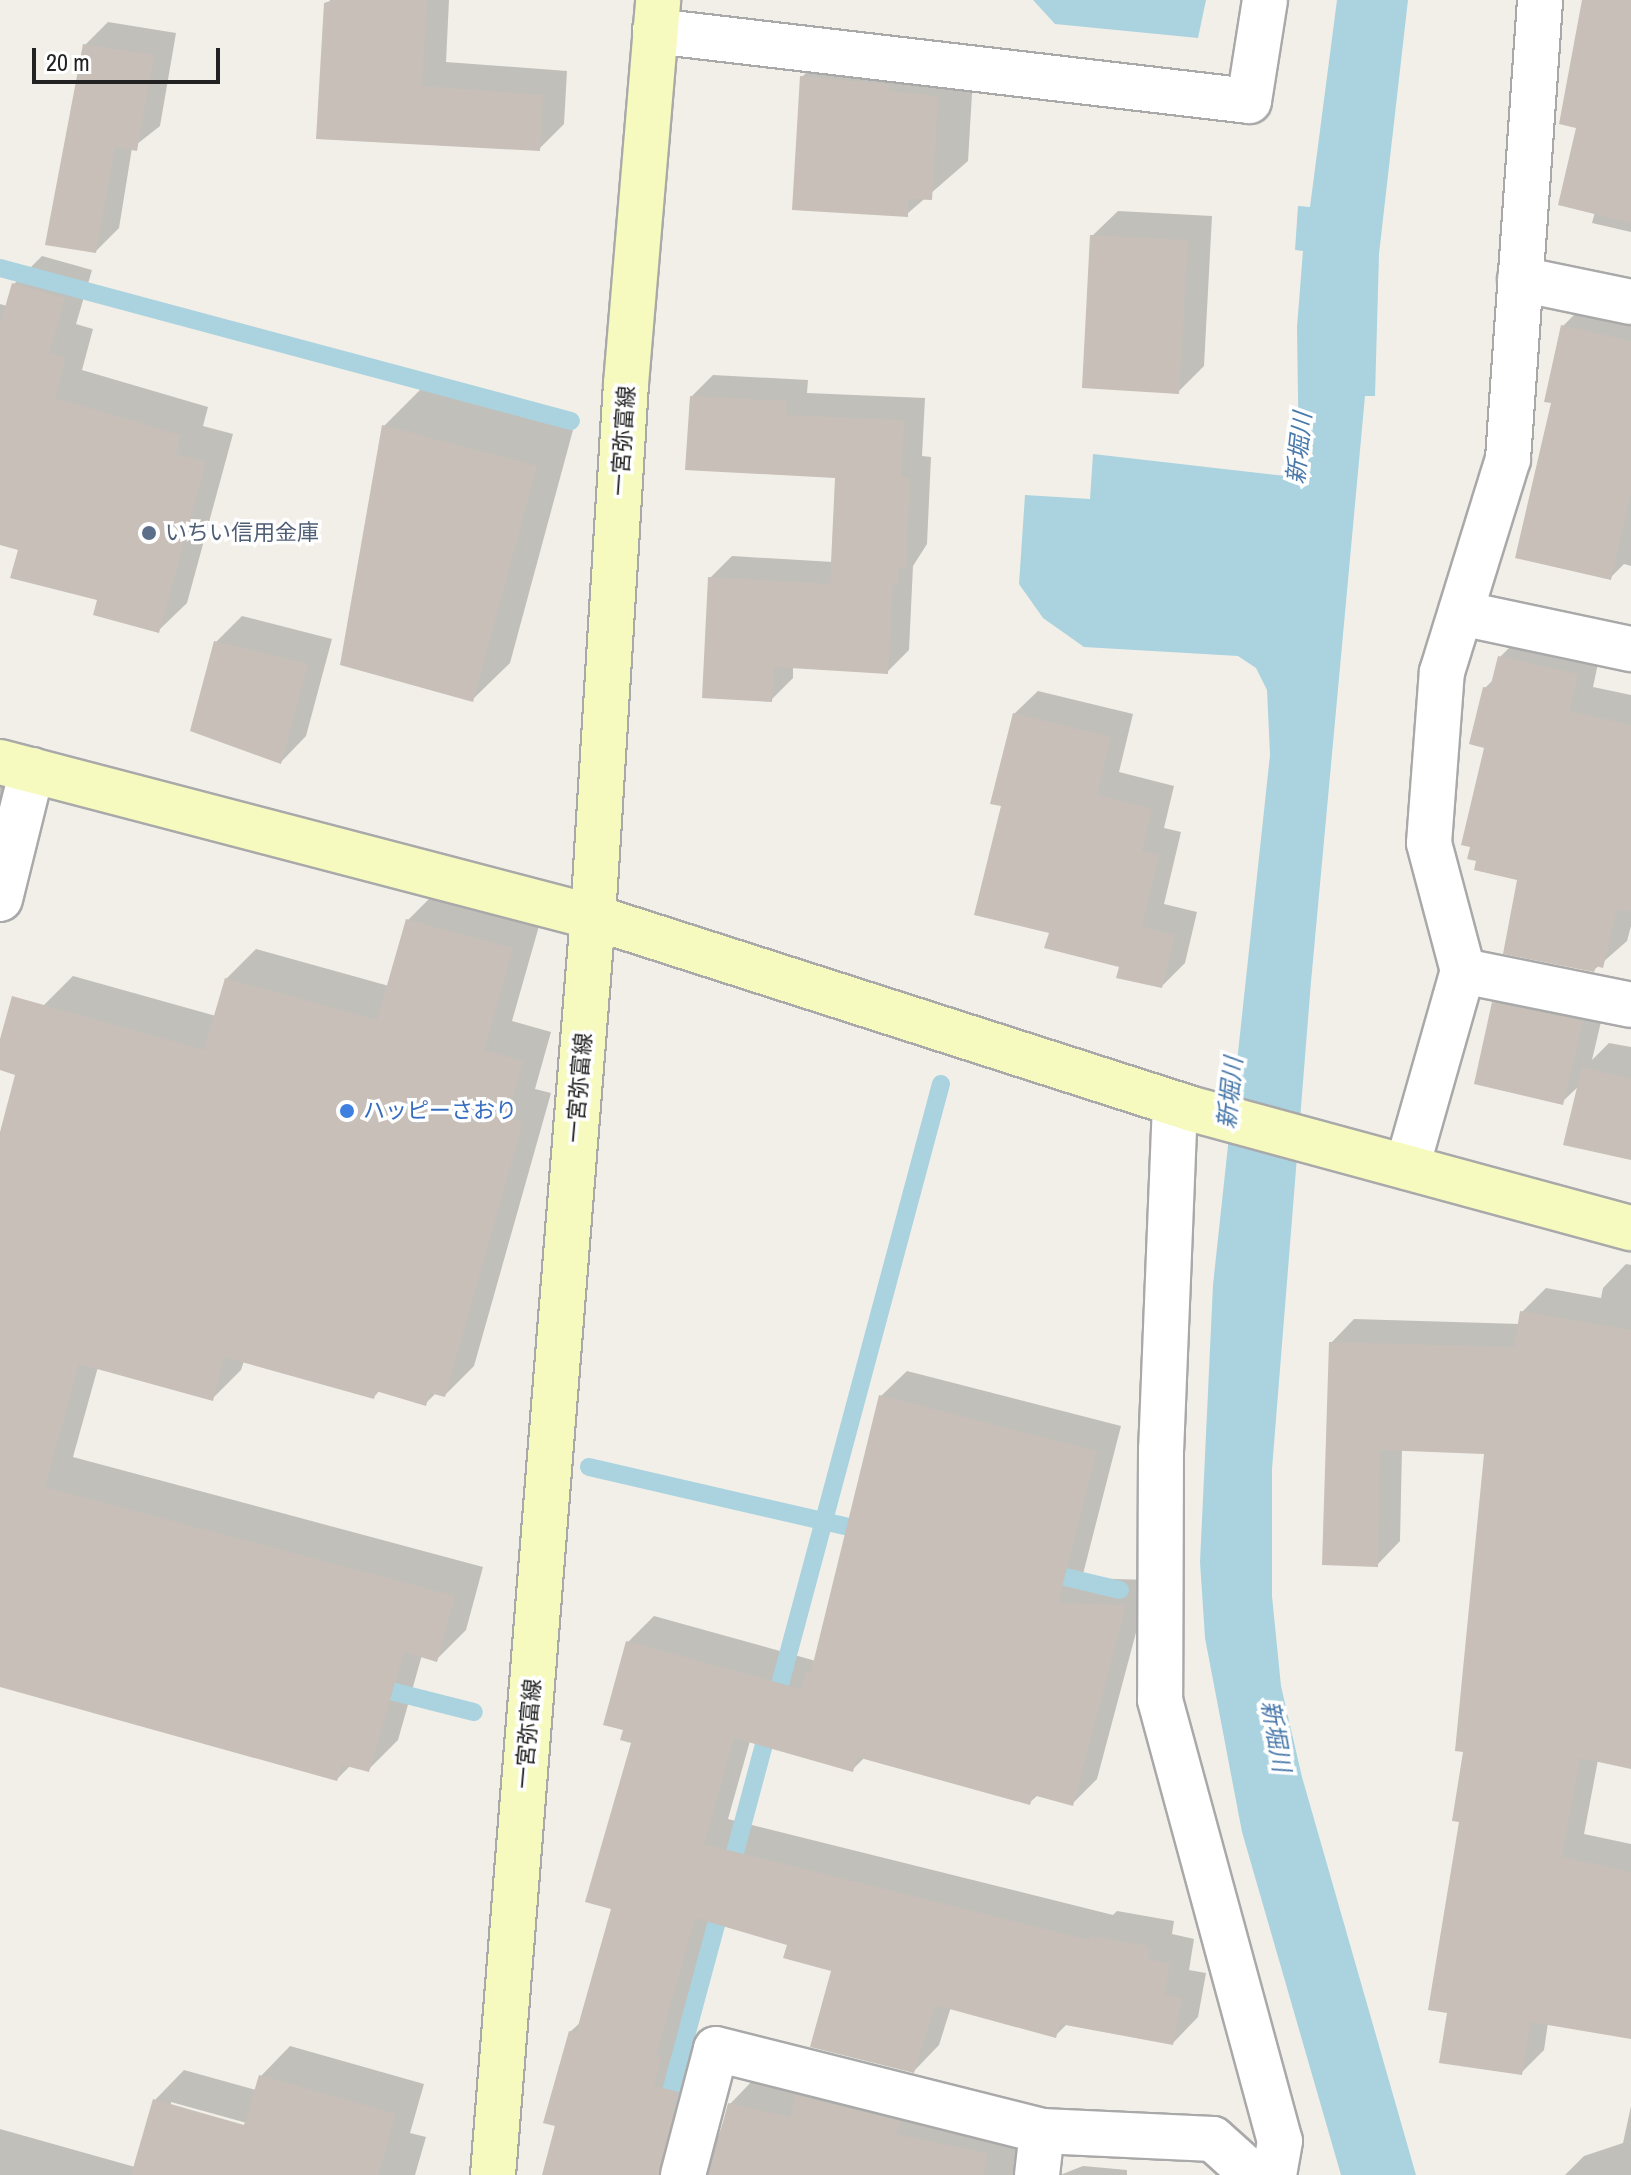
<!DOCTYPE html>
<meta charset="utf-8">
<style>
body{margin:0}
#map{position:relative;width:1631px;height:2175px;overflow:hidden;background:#f2efe9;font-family:"Archivo Narrow","Noto Sans JP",sans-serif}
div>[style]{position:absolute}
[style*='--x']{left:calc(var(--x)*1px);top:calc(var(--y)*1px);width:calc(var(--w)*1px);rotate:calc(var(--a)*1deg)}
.water>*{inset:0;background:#aad3df}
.shadow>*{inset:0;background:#0003}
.stream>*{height:18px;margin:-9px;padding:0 9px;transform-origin:9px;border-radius:9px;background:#aad3df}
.building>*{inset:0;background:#c7bfb8}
.roads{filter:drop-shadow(2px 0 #a9a9a9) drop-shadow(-2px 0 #a9a9a9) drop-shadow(0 2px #a9a9a9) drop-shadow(0 -2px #a9a9a9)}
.street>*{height:44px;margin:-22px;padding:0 22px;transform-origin:22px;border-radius:22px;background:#fff}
.secondary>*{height:44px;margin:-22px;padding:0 22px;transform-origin:22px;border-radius:22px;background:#f7fabf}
.dots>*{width:22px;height:22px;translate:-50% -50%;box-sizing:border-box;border:4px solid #fff;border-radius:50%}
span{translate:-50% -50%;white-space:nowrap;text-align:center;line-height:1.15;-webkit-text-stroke:7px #fff;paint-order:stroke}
.street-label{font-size:22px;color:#222}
.service-label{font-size:22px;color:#4e5e75}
.left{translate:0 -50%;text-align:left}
.shop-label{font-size:22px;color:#366cbe}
.water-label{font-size:24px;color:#4a7aab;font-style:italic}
.scale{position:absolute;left:32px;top:48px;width:188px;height:36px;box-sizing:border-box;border:4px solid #222;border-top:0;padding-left:10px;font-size:24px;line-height:28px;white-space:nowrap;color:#222;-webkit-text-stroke:6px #fff;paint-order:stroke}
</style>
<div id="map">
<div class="water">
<i style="clip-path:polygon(1033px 0,1206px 0,1198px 38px,1055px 24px)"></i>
<i style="clip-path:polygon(1337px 0,1408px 0,1379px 254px,1375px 396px,1365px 396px,1311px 982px,1272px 1469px,1272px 1596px,1281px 1686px,1302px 1777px,1416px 2175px,1341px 2175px,1242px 1832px,1205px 1638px,1200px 1562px,1213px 1285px,1270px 755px,1267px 690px,1256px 668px,1238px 656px,1084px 647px,1043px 618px,1019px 584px,1025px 495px,1090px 499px,1093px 454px,1286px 476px,1288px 463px,1299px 465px,1297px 327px,1303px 251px,1295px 250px,1298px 206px,1310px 207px)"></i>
</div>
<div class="shadow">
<i style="clip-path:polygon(330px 0,449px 0,446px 62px,567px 71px,564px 124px,539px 149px,318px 137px)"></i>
<i style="clip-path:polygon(1585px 0,1631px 0,1631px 232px,1592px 223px,1595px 212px,1578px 126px)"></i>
<i style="clip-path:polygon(108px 22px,176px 33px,160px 126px,132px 148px,119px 228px,96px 251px,85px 45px)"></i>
<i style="clip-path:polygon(838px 40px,974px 60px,968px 161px,907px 214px,802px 77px)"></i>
<i style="clip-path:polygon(1118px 211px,1212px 216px,1204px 366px,1179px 391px,1092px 236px)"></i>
<i style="clip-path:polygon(42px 256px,92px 270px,76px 324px,93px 329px,82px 370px,208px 407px,203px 426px,233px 434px,187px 603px,158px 631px,20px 548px,0 543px,0 304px,7px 306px,14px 284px)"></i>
<i style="clip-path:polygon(1588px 301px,1631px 311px,1631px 566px,1624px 564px,1610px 578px,1553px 402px,1563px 326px)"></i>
<i style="clip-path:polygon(713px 375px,808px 380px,807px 393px,925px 398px,922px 456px,931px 457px,927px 544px,913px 566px,909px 650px,887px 672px,793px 666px,793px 678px,771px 700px,710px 578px,732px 556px,833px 562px,838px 476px,692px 396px)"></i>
<i style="clip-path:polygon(421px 389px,573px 430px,510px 663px,473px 699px,384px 426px)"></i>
<i style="clip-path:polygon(242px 616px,332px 639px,306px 736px,281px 762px,216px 642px)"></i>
<i style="clip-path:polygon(1525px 632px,1601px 649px,1593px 687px,1631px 695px,1631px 926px,1627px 941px,1594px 970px,1520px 879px,1486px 746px,1485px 688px,1495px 678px,1500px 657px)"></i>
<i style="clip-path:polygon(1038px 691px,1133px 714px,1119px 772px,1174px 786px,1164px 828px,1181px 832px,1164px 904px,1197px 912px,1185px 963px,1162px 986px,1051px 931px,1003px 805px,1014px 714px)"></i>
<i style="clip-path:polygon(0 785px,12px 788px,0 834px)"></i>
<i style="clip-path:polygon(437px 891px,541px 919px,512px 1021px,551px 1032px,535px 1089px,551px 1093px,474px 1366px,445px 1395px,436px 1393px,426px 1403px,380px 1390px,374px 1397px,244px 1361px,241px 1370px,212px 1399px,98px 1367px,73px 1457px,483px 1567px,466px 1630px,437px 1659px,422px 1655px,398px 1740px,368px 1770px,351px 1765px,337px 1779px,0 1685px,0 1157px,44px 1005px,73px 976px,216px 1016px,226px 979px,256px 949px,389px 986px,408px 920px)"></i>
<i style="clip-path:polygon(1520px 978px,1607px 996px,1592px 1060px,1609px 1043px,1631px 1047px,1631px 1157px,1580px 1085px,1562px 1102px,1494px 1003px)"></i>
<i style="clip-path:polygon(1626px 1264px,1631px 1265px,1631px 1767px,1598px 1760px,1584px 1834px,1631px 1844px,1631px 2037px,1548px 2023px,1544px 2050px,1521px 2073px,1450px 2012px,1486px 1452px,1402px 1449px,1400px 1541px,1377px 1565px,1331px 1343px,1354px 1319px,1520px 1324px,1522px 1312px,1546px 1288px,1601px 1298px,1603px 1288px)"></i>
<i style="clip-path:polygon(907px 1371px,1121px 1426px,1082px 1578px,1150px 1580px,1097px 1779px,1072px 1804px,1038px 1795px,1029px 1803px,865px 1757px,852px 1770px,750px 1741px,728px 1819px,1113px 1915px,1117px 1911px,1174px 1921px,1172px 1934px,1194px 1939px,1189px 1970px,1206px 1973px,1198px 2017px,1173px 2043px,1068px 2023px,1056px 2035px,951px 2007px,939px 2045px,914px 2071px,834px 1970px,790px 1944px,712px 1921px,680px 2030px,686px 2032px,678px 2061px,703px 2066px,704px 2175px,730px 2104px,755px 2078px,1038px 2134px,1037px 2162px,1059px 2175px,547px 2175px,570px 2032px,582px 2021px,613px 1908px,634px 1742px,628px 1642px,654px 1616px,816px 1661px,881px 1396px)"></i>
<i style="clip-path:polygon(evenodd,290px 2046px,424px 2084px,410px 2133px,426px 2137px,415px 2175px,0 2175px,0 2129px,135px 2167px,155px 2100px,184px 2070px,256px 2090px,261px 2076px,290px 2046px,171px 2102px,254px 2125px,253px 2129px,171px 2106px,171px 2102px)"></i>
<i style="clip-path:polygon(1631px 2106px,1631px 2175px,1565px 2175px,1584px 2156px,1623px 2143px)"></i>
<i style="clip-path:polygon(1083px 2166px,1127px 2170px,1127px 2175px,1060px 2175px)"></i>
</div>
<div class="stream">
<i style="--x:0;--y:268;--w:591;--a:15"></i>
<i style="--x:589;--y:1467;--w:289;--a:13"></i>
<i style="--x:1044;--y:1572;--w:78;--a:13.3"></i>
<i style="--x:371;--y:1686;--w:106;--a:14.2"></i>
<i style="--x:729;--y:1875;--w:819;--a:-75"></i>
<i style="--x:665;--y:2114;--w:219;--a:-74.9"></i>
</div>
<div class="building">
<i style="clip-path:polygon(333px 0,427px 0,422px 86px,543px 95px,540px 151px,316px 139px,324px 3px)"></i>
<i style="clip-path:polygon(1582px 0,1631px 0,1631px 223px,1558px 205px,1576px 128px,1559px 124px)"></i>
<i style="clip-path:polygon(83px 44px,154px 55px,137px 151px,115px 147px,96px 253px,45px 245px)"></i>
<i style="clip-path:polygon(800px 76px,889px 84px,889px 91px,938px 96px,932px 200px,908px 199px,908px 217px,792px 210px)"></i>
<i style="clip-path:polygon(1090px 235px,1188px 240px,1179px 394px,1082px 388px)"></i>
<i style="clip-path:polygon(12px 283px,65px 298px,49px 353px,66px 357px,55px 398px,181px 435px,176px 454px,206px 462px,159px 633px,93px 615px,97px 600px,10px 578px,18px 550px,0 545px,0 325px)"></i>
<i style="clip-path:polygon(1561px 325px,1631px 341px,1631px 493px,1611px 580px,1515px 558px,1551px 403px,1544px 402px)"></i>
<i style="clip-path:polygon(690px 396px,787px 401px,786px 415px,904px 420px,901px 477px,910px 478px,906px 568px,899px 567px,898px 584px,893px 584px,888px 674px,774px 667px,772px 702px,702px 698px,708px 577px,830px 584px,835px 478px,685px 470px)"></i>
<i style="clip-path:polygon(382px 425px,537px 466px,473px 702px,340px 665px)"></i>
<i style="clip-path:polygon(214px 641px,308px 664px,281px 764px,190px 731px)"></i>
<i style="clip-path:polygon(1498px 656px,1578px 674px,1569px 711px,1631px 725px,1631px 912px,1617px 909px,1603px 968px,1596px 966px,1594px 972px,1503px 954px,1517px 880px,1474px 870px,1476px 861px,1467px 859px,1470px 847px,1461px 845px,1484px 748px,1469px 744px,1483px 687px,1490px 688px)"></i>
<i style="clip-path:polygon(1013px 713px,1111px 737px,1097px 795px,1152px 809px,1142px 851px,1159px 855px,1142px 927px,1175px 935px,1162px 988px,1116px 978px,1119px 967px,1044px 948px,1049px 933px,974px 915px,1001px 806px,990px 804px)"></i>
<i style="clip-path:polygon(406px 919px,513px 948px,484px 1050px,523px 1061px,507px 1118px,523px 1122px,445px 1397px,430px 1393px,426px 1406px,376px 1391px,374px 1399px,224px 1357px,213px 1401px,79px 1364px,45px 1487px,455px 1596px,437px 1662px,404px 1652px,369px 1772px,342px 1765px,337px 1781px,0 1687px,0 1132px,15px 1075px,0 1070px,0 1039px,12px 996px,204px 1050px,225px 978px,377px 1020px)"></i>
<i style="clip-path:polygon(1492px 1002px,1583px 1021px,1563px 1105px,1474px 1084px)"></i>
<i style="clip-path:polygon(1582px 1067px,1631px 1079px,1631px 1160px,1563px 1145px)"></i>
<i style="clip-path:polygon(1520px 1311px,1631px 1330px,1631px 1769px,1580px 1758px,1562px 1857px,1631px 1872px,1631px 2039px,1530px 2022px,1522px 2075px,1439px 2063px,1447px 2013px,1428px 2010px,1459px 1822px,1452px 1821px,1463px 1752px,1455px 1751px,1484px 1454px,1380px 1450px,1378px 1567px,1322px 1565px,1329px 1342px,1514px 1347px)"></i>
<i style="clip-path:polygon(879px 1395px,1097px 1451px,1058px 1603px,1126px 1605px,1073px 1806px,1033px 1795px,1030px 1805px,857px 1757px,853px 1772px,734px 1738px,704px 1844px,1089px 1940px,1090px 1936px,1149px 1946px,1148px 1959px,1170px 1964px,1165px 1995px,1182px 1998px,1173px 2045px,1060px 2024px,1056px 2038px,935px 2005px,914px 2073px,810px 2047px,831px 1971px,783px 1958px,787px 1945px,695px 1918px,656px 2056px,662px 2057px,654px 2086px,679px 2092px,659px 2175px,542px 2175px,555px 2126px,543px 2123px,569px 2031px,576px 2033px,611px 1909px,585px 1902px,631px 1743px,620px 1740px,623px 1730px,603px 1725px,626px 1641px,801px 1689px,806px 1671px,811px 1672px)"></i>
<i style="clip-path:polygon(259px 2075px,396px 2114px,378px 2175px,131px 2175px,153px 2099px,244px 2125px)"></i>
<i style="clip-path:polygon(796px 2095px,900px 2121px,896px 2134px,987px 2153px,984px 2175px,709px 2175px,728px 2103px,790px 2117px)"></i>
</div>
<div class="roads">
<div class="street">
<i style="--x:655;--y:31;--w:598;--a:6.72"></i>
<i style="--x:1249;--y:101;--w:102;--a:-81"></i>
<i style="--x:1520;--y:279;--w:113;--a:11.7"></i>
<i style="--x:1461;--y:613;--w:174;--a:12"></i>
<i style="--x:0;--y:899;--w:133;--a:-76.1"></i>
<i style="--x:1463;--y:971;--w:171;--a:11.4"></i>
<i style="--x:1175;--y:1104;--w:345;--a:92.3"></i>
<i style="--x:1161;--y:1449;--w:251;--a:90.2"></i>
<i style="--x:1160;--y:1700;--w:457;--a:74.8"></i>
<i style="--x:1280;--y:2141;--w:35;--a:100"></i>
<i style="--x:1407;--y:1167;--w:204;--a:-74.1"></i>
<i style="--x:1463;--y:971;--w:132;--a:-104.9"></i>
<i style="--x:1429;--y:843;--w:171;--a:-85.7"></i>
<i style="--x:1442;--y:672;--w:223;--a:-72.8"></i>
<i style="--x:1508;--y:459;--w:460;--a:-86"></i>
<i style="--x:683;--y:2175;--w:130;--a:-75.3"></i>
<i style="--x:716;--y:2049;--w:336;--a:14.1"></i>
<i style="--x:1042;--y:2131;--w:171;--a:2.7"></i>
<i style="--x:1213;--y:2139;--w:54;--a:42"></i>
<i style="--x:1037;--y:2175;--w:44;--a:-83.5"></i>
</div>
<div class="secondary">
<i style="--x:0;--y:762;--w:613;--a:14.65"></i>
<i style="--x:593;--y:917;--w:629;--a:17.77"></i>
<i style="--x:1192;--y:1109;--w:455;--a:15.2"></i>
<i style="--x:493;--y:2175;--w:1262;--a:-85.46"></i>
<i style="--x:593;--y:917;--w:534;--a:-86.46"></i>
<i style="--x:626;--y:384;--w:385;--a:-85.2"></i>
</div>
</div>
<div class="dots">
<i style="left:149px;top:533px;background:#5c6f8a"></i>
<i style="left:347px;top:1111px;background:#3f7fe0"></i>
</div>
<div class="street-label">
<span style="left:623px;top:441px;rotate:-86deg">一宮弥富線</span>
<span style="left:579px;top:1088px;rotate:-85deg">一宮弥富線</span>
<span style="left:528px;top:1734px;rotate:-85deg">一宮弥富線</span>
</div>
<div class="service-label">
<span class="left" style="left:165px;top:533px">いちい信用金庫</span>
</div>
<div class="shop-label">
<span class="left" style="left:363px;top:1111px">ハッピーさおり</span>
</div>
<div class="water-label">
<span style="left:1299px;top:448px;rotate:-84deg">新堀川</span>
<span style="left:1230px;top:1093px;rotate:-84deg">新堀川</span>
<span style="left:1276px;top:1736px;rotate:80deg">新堀川</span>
</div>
<div class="scale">20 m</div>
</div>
